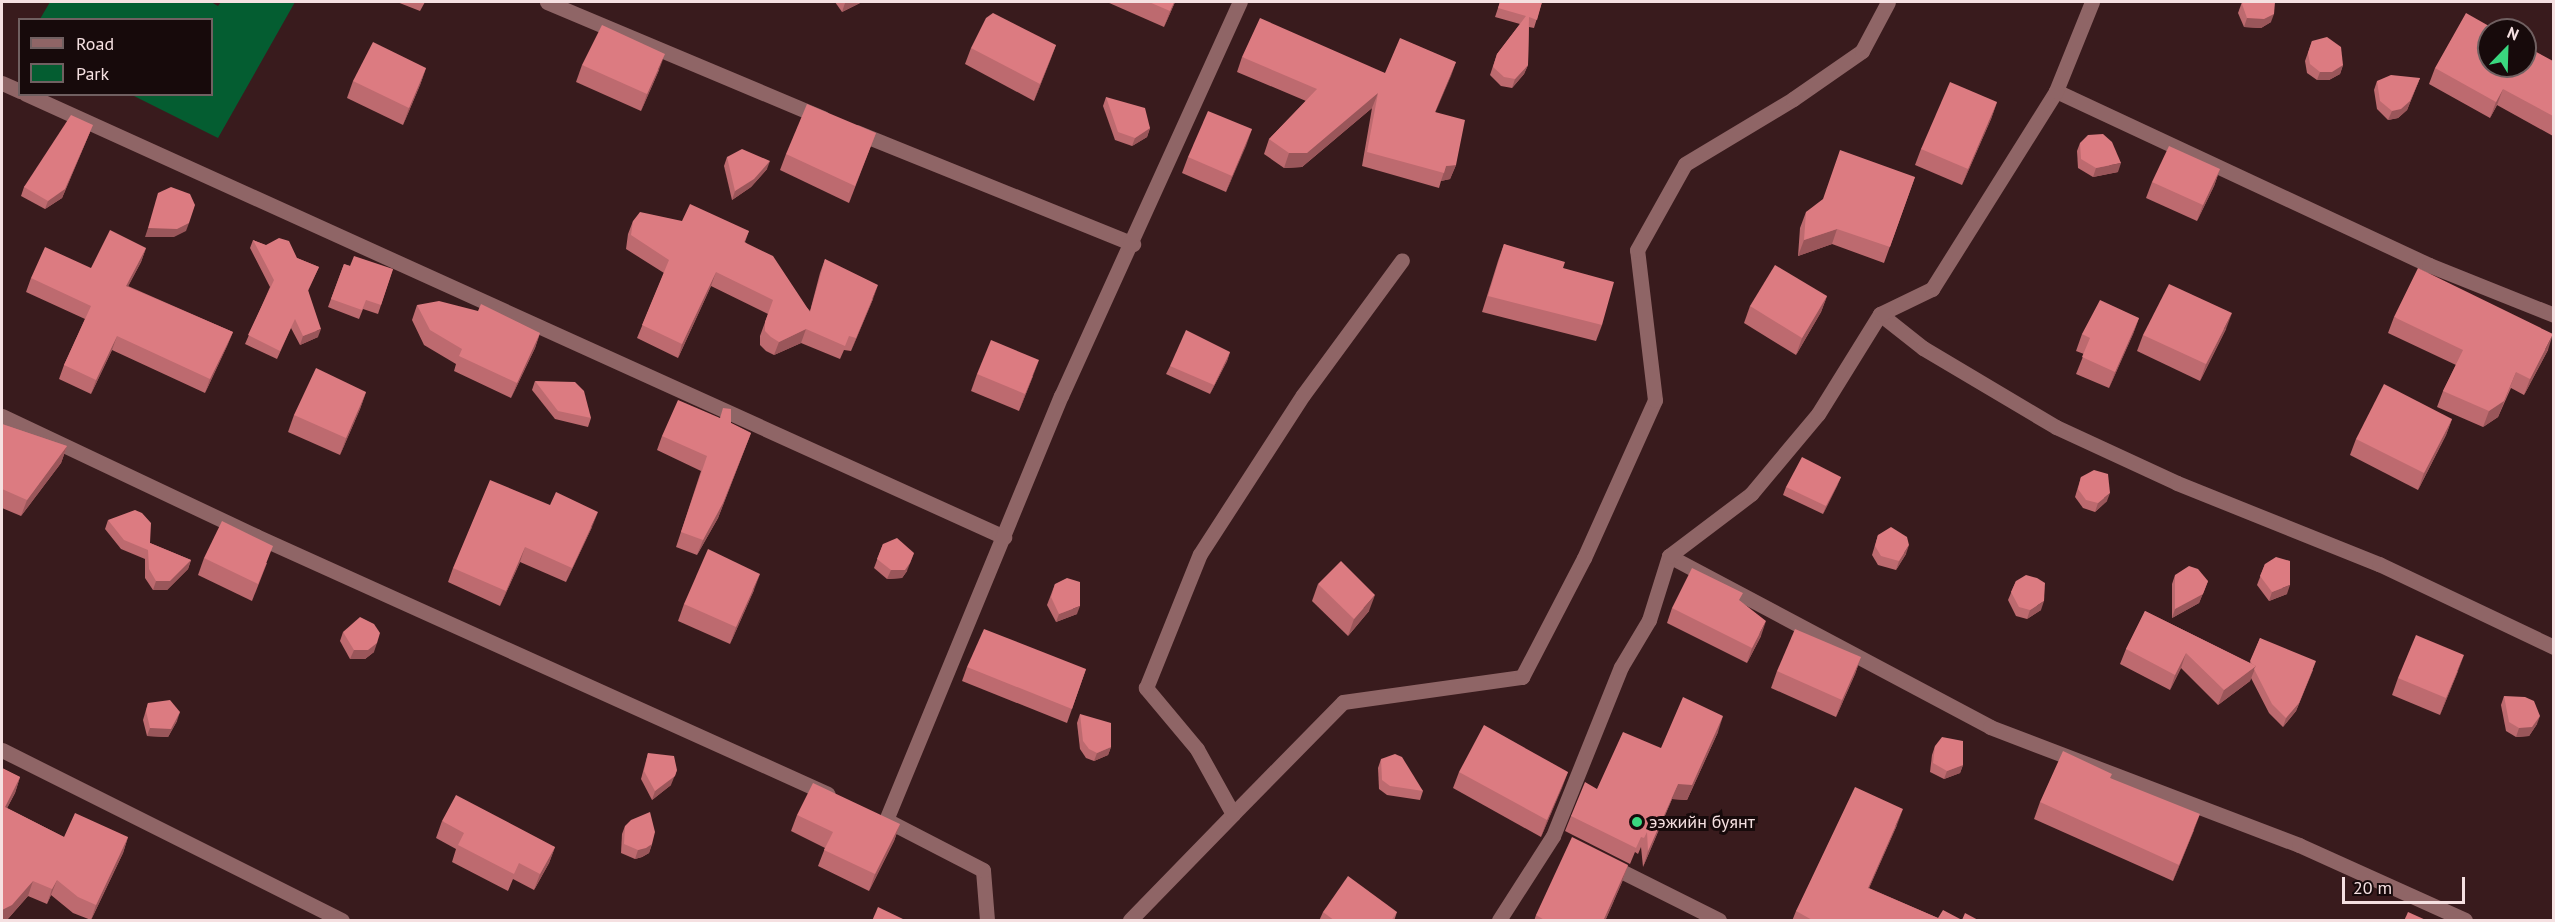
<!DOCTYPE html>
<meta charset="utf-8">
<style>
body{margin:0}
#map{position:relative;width:2555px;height:922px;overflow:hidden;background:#391b1d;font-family:"PT Sans",sans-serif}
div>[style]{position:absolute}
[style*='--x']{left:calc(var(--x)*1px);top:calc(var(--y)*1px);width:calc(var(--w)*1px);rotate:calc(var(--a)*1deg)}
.green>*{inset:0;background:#045d31}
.minor>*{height:15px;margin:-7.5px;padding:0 7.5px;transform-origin:7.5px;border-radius:7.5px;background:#8f6566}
.wall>*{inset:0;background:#bd6a6f}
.shaded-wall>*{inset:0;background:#9a565a}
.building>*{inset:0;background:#dc7b81}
.dots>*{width:16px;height:16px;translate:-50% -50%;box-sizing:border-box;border:3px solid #170a0b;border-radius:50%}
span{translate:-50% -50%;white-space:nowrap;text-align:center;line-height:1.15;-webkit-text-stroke:6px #170a0b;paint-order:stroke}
.poi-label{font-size:18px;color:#f5e0e1}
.left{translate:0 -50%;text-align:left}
.frame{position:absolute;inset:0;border:3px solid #f5e0e1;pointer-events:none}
.legend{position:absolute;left:18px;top:18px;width:195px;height:78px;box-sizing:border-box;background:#170a0b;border:2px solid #706061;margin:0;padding:8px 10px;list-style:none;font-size:18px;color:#f5e0e1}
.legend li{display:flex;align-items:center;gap:12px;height:30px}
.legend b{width:30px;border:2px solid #706061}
.north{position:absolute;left:2477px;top:18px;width:60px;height:60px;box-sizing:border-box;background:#170a0b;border:2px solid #706061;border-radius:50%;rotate:23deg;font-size:16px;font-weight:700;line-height:24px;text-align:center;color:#f5e0e1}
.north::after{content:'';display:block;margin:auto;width:21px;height:27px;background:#3ad77f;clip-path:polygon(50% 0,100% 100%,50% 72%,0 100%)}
.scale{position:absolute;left:2342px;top:877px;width:123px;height:27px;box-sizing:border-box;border:3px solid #f5e0e1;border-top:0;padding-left:8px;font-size:18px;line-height:21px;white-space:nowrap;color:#f5e0e1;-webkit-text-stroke:4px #170a0b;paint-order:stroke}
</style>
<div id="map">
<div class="green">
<i style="clip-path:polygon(50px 2px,211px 2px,218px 6px,221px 2px,295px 2px,218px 138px,132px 95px,212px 94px,212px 20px,40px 19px)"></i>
</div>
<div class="minor">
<i style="--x:547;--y:2;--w:299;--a:22.8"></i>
<i style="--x:2;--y:83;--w:20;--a:24"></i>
<i style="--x:2056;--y:91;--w:412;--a:25"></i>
<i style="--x:2429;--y:265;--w:135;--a:21.8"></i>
<i style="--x:26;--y:94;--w:1074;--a:24.37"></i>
<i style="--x:856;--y:132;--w:299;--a:22"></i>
<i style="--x:1880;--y:314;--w:55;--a:38.3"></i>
<i style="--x:1923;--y:348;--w:155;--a:30.7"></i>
<i style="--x:2056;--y:427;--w:133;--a:24.8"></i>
<i style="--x:2177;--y:483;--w:218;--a:21.9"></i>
<i style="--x:2379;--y:564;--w:194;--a:25.4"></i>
<i style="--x:2;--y:416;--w:281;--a:25.3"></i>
<i style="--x:256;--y:536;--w:627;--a:24.28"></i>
<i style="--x:1669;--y:556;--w:364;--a:28"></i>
<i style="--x:1990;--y:727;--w:331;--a:20.9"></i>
<i style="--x:2299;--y:845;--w:182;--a:24.3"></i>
<i style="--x:2;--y:750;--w:380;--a:26.6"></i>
<i style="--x:1233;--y:814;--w:157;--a:-45.5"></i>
<i style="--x:1343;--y:702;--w:181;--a:-8"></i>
<i style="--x:1522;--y:677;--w:134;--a:-62.5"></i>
<i style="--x:1584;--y:558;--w:173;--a:-65.8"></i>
<i style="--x:1655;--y:400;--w:151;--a:-96.8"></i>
<i style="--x:1637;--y:250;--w:98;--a:-60.8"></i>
<i style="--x:1685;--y:164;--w:126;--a:-31"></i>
<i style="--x:1793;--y:99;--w:84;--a:-34.8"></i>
<i style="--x:1862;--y:51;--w:55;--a:-62"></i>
<i style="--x:1609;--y:865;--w:123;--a:26.6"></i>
<i style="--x:987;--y:920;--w:50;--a:-94.6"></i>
<i style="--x:983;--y:870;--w:109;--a:-152.7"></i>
<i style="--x:886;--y:820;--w:459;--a:-67.6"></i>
<i style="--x:1061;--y:396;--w:433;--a:-65.6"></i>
<i style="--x:1130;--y:920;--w:148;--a:-45.8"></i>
<i style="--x:1233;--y:814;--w:74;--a:-119"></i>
<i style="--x:1197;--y:749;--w:80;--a:-129.9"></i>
<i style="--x:1146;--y:688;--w:144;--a:-68.1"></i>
<i style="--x:1200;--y:554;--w:189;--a:-57.1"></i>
<i style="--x:1303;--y:395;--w:167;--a:-53.7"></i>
<i style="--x:1499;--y:920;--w:100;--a:-57.3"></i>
<i style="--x:1553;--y:836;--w:182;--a:-68.1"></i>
<i style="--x:1621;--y:667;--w:55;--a:-59.2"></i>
<i style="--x:1649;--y:620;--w:67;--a:-72.6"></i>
<i style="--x:1669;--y:556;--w:103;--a:-37.1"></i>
<i style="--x:1751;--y:494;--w:104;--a:-50.1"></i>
<i style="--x:1818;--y:414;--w:118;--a:-58.2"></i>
<i style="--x:1880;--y:314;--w:58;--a:-25.7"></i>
<i style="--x:1932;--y:289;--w:234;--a:-57.9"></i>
<i style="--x:2056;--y:91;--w:96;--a:-68"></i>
</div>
<div class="wall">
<i style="clip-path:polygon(397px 2px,425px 2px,420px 11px)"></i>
<i style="clip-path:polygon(835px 2px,862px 2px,842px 12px)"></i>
<i style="clip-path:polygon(1107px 2px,1175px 2px,1164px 27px)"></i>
<i style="clip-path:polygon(1500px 2px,1542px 2px,1534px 28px,1529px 27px,1528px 65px,1524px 74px,1512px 88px,1501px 86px,1490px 75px,1497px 54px,1520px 24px,1495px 17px)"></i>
<i style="clip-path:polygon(2242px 2px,2271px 22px,2261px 28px,2244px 27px,2238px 13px)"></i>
<i style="clip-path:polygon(2312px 41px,2343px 65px,2340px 74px,2329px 80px,2317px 80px,2307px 73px,2305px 61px)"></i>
<i style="clip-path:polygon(1056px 45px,1034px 101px,965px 64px,971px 48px)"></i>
<i style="clip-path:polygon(1242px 57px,1385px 73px,1456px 62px,1435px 112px,1456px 165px,1450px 179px,1441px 181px,1439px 188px,1362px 166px,1372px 108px,1302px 167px,1284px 168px,1264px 154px,1269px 139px,1306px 101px,1237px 72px)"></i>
<i style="clip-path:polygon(2553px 61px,2553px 136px,2497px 105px,2490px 118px,2429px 84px,2435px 68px)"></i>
<i style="clip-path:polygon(582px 65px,659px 70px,641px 111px,576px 82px)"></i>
<i style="clip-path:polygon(426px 68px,420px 85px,403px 125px,347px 98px,353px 81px)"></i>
<i style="clip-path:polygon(2420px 78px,2407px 110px,2398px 118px,2388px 120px,2377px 109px,2374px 90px,2377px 81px)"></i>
<i style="clip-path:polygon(1106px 97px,1150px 128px,1147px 137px,1132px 146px,1115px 140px,1103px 106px)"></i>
<i style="clip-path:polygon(1997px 102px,1991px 119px,1962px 185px,1915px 165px,1921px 149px)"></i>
<i style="clip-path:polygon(93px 125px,62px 198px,45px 209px,21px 196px,24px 187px)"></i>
<i style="clip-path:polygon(1252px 129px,1226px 192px,1182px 173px,1188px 157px)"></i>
<i style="clip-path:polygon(876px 133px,849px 203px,780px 170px,786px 154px)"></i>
<i style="clip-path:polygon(2080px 143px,2118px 172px,2093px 177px,2078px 168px,2077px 151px)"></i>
<i style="clip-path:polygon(727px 157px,767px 169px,751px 187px,732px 200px,724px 166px)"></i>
<i style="clip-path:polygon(2220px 169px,2214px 186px,2197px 221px,2146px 198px,2152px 182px)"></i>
<i style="clip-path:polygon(1915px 177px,1884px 263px,1832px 244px,1798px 256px,1800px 228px,1806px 212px)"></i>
<i style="clip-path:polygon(633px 221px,682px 221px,749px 231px,745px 242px,810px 311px,820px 273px,825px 259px,873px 299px,851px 351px,844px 350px,840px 359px,801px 343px,774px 355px,766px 351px,760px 345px,760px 336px,768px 314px,711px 286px,678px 358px,637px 338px,664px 273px,626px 249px,628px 234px)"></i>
<i style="clip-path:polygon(253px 240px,319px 267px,308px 291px,318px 337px,300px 345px,291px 328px,277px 359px,245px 344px,270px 287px,250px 248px)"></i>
<i style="clip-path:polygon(1504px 244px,1563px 268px,1602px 325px,1596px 341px,1482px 312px,1498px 261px)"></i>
<i style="clip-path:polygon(146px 248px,141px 262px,128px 286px,233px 332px,227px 346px,205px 393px,112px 350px,91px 394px,59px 379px,64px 365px,85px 319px,26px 292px,31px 278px,91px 268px)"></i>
<i style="clip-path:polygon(344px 264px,350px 266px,393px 269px,378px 314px,363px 309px,359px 319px,328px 307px)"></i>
<i style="clip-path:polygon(1827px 296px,1821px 312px,1796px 355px,1744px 323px,1750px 306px)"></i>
<i style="clip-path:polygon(417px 305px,540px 333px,535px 348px,511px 398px,454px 371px,456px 364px,424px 345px,412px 320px)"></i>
<i style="clip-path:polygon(2394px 317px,2548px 350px,2524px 395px,2511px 388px,2498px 417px,2483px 427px,2437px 407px,2443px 391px,2456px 365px,2388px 333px)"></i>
<i style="clip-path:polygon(2139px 318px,2133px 334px,2109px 388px,2076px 374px,2084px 354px,2076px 351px,2082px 334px)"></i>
<i style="clip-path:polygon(2226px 329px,2200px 381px,2137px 351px,2143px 335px)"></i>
<i style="clip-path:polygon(1230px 352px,1227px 361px,1210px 394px,1166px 374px,1170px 366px)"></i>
<i style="clip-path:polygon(977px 374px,1033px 376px,1019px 411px,971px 391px)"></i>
<i style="clip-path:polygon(535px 381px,591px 418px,588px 427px,555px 419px,532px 390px)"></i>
<i style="clip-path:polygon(366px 392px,360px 409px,340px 455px,288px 432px,294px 415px)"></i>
<i style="clip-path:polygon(2452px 419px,2446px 435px,2418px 490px,2350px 455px,2356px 439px)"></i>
<i style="clip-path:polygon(731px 423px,751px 433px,718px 518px,697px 555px,676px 547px,701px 471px,657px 450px,662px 436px)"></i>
<i style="clip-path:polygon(2px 424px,67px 446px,61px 463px,21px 516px,2px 508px)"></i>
<i style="clip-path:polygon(1841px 477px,1837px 486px,1823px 514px,1783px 495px,1786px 487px)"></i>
<i style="clip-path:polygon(2081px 477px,2107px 501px,2095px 512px,2083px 508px,2075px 497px)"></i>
<i style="clip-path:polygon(108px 520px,150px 543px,191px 560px,188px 569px,167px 590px,153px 590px,145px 578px,145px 559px,121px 549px,105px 529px)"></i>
<i style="clip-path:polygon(592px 527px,566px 582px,520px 562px,500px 606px,448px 582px,453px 568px)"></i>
<i style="clip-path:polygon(1878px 535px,1906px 554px,1896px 570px,1878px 565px,1872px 555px)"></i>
<i style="clip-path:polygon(883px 544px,907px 571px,902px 578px,887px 579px,874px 568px)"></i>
<i style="clip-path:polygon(204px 558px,267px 563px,252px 601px,198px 575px)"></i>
<i style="clip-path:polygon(2265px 564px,2287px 594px,2269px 601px,2257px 585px)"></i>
<i style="clip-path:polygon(2175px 575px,2208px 581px,2199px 603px,2172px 618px,2172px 584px)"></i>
<i style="clip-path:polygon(2016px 581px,2041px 610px,2027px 619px,2016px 616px,2008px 600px)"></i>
<i style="clip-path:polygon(1055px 584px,1077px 614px,1056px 622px,1047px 605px)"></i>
<i style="clip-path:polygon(1318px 584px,1369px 611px,1348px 636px,1312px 601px)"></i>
<i style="clip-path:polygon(754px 590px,730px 644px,678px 621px,684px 604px)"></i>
<i style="clip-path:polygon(1740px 601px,1761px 636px,1747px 663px,1667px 623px,1672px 608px)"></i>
<i style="clip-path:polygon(2145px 611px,2250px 663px,2260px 638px,2313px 670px,2296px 711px,2283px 727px,2269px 713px,2251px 678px,2250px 681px,2218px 705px,2181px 668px,2170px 690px,2120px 664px,2126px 649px)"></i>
<i style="clip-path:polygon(343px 632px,374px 652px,365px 659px,350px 659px,340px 641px)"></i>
<i style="clip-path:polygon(1861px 657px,1855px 674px,1836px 717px,1771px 688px,1777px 671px)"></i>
<i style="clip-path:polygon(967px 667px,1086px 669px,1067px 723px,962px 681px)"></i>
<i style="clip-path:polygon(2458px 671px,2440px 715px,2392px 695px,2398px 678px)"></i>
<i style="clip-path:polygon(2504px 696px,2537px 724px,2529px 736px,2516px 737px,2506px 731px,2501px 705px)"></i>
<i style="clip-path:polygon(148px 703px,177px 721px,168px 737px,147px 736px,143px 720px)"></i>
<i style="clip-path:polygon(1080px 714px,1111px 747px,1108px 755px,1094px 761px,1086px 758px,1080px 749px,1077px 723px)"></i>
<i style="clip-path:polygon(1718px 732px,1687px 800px,1672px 799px,1643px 867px,1641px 847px,1638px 854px,1635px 852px,1630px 864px,1565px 831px,1571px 816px,1597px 789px,1661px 748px)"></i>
<i style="clip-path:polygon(1935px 746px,1963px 765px,1960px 773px,1944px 779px,1930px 772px,1932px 755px)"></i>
<i style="clip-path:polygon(648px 753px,671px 785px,652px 800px,641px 779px)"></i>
<i style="clip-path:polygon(1381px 759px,1423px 791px,1420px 800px,1387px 795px,1379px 789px,1378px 768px)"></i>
<i style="clip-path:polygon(2px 768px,20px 777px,15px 793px,7px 808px,64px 837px,128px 837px,123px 853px,91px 920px,73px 913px,51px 895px,47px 904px,28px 896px,6px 921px,2px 921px)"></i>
<i style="clip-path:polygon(1459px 772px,1568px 772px,1541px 837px,1453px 788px)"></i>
<i style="clip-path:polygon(2110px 778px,2194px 830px,2173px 881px,2034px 819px,2040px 802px)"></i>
<i style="clip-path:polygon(797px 815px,900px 824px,894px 841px,869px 891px,818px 866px,825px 848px,791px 831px)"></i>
<i style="clip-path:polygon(442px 821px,555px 847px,549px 863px,534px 890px,513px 879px,508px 891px,452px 862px,456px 849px,436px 838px)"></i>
<i style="clip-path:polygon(1897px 825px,1869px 888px,1938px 918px,1962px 920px,1980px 921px,1792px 921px,1796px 911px)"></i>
<i style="clip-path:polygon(625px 826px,652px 844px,649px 853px,642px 857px,635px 859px,621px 853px,622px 834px)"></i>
<i style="clip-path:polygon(1628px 865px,1622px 882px,1605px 921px,1534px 921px,1536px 915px)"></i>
<i style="clip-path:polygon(1323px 912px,1397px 912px,1394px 921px,1319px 921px)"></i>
</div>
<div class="shaded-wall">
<i style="clip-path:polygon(848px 2px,862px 2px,842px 12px,845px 3px)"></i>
<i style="clip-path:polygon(1174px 2px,1175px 2px,1164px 27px,1170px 11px)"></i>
<i style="clip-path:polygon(2274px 14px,2271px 22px,2261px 28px,2244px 27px,2247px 18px)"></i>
<i style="clip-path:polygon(1056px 45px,1050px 61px,1034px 101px,1040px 84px)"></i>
<i style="clip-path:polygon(665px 54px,659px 70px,641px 111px,647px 94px)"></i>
<i style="clip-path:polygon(1456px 62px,1451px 76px,1429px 127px,1435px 112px)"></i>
<i style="clip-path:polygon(1528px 65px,1524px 74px,1512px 88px,1515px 79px)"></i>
<i style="clip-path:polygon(2343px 65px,2340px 74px,2329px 80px,2317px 80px,2320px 72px)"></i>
<i style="clip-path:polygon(426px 68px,420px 85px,403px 125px,409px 108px)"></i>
<i style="clip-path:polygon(2420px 78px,2407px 110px,2398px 118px,2388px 120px,2392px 111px)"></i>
<i style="clip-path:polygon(2503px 89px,2497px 105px,2490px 118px,2496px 102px)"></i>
<i style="clip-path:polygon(1378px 93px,1372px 108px,1302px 167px,1284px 168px,1289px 153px)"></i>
<i style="clip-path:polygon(1997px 102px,1991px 119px,1962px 185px,1968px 169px)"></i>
<i style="clip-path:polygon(93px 125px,62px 198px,45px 209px,48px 201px)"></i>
<i style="clip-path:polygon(1150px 128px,1147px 137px,1132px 146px,1135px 138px)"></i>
<i style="clip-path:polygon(1252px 129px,1246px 146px,1226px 192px,1232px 176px)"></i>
<i style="clip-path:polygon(770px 161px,767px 169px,751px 187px,732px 200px,735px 191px)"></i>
<i style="clip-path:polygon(2121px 163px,2118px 172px,2093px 177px,2096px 168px)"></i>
<i style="clip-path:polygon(1456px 165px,1450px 179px,1441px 181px,1446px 166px)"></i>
<i style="clip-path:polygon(2220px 169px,2214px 186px,2197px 221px,2203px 205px)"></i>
<i style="clip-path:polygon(189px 223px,186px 231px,174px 237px,145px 237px,148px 228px)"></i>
<i style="clip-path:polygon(1837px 229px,1832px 244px,1798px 256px,1804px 240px)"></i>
<i style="clip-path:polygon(146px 248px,141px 262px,121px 300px,126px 286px)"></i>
<i style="clip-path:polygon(716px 272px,711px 286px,678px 358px,682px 344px)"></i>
<i style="clip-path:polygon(878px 285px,873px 299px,851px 351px,856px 338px)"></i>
<i style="clip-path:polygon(1827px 296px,1821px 312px,1796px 355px,1802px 338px)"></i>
<i style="clip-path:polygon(2232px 313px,2226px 329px,2200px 381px,2206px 364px)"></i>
<i style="clip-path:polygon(2139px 318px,2133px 334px,2109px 388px,2115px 372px)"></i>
<i style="clip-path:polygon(321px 329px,318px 337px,300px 345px,303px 336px)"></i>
<i style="clip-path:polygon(806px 329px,801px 343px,774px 355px,779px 342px)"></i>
<i style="clip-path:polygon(233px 332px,227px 346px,205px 393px,210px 379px)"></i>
<i style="clip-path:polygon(540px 333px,535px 348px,511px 398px,517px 383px)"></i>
<i style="clip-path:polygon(2553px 334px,2548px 350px,2524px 395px,2530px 379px)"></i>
<i style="clip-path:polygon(117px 336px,112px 350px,91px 394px,96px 380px)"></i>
<i style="clip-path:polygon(1230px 352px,1227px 361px,1210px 394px,1214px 385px)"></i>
<i style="clip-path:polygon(1039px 360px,1033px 376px,1019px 411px,1025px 394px)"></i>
<i style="clip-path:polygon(2516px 372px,2498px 417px,2483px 427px,2489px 411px)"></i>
<i style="clip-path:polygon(366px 392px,360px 409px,340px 455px,346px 438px)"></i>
<i style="clip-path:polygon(2452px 419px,2446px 435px,2418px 490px,2424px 473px)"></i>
<i style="clip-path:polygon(751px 433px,718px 518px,697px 555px,703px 540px)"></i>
<i style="clip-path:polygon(67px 446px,61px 463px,21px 516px,27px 500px)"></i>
<i style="clip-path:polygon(1841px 477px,1837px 486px,1823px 514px,1826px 506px)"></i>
<i style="clip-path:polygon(2110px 493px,2107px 501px,2095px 512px,2098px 503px)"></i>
<i style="clip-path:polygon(598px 512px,592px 527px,566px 582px,572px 568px)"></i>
<i style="clip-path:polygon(1909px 545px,1906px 554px,1896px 570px,1899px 561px)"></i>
<i style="clip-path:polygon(525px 547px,520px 562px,500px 606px,506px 591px)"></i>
<i style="clip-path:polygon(914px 553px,907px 571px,902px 578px,887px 579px,891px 570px)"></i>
<i style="clip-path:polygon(191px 560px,188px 569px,167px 590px,153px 590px,156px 581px)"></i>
<i style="clip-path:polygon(760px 574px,754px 590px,730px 644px,736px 627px)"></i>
<i style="clip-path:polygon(2208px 581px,2199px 603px,2172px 618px,2175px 609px)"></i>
<i style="clip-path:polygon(2290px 585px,2287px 594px,2269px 601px,2272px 592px)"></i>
<i style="clip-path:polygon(1375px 595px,1369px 611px,1348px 636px,1354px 619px)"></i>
<i style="clip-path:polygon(2044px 601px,2041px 610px,2027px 619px,2030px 610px)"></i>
<i style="clip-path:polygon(1080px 606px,1077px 614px,1056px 622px,1059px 614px)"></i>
<i style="clip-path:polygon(1766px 621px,1761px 636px,1747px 663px,1752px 648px)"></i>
<i style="clip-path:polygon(377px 643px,374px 652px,365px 659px,350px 659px,354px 650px)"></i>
<i style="clip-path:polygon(2186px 653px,2181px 668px,2170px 690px,2175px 675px)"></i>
<i style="clip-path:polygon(2464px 655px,2458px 671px,2440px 715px,2446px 698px)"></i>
<i style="clip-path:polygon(1861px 657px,1855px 674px,1836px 717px,1842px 700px)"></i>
<i style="clip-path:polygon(2316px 661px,2296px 711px,2283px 727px,2286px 718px)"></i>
<i style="clip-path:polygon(2256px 666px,2250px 681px,2218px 705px,2224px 690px)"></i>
<i style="clip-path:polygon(180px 712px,177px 721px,168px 737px,147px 736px,150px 728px)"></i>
<i style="clip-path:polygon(1723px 716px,1718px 732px,1687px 800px,1672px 799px,1643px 867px,1648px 851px,1678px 784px)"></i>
<i style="clip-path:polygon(2540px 716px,2537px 724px,2529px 736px,2516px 737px,2519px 728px)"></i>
<i style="clip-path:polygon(1111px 747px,1108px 755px,1094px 761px,1097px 753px)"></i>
<i style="clip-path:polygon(1963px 765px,1960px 773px,1944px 779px,1947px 771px)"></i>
<i style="clip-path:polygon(677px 770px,671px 785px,652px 800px,655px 791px)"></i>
<i style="clip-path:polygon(1568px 772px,1562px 788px,1541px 837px,1547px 820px)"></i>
<i style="clip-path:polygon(20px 777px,15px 793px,2px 818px,5px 807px)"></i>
<i style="clip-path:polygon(1903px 809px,1897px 825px,1862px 904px,1868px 888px)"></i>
<i style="clip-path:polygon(2200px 814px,2194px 830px,2173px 881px,2179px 865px)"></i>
<i style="clip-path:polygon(900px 824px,894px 841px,869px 891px,875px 874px)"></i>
<i style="clip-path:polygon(128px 837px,123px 853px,91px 920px,96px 905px)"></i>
<i style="clip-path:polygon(652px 844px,649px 853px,642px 857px,635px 859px,638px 850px)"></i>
<i style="clip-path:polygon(555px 847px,549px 863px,534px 890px,540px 874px)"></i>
<i style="clip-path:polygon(1628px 865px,1622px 882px,1605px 921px,1603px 921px)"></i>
<i style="clip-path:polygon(57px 880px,51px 895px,47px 904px,52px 889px)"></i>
<i style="clip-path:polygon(33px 881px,28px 896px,6px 921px,2px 921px,2px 910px)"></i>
</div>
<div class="building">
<i style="clip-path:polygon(1149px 2px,1174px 2px,1170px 11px)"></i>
<i style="clip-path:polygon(1500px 2px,1542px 2px,1537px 20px,1529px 17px,1528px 65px,1515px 79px,1504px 77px,1493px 67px,1497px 54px,1526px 16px,1498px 8px)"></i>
<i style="clip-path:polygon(2243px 2px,2275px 2px,2274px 14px,2264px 19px,2247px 18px,2242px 4px)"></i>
<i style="clip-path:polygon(993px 13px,1056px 45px,1040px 84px,971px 48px,986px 18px)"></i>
<i style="clip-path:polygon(2466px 13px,2496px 30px,2489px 30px,2489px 66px,2525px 66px,2525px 46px,2553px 61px,2553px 116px,2503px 89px,2496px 102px,2435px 68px)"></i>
<i style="clip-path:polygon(1260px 18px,1385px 73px,1400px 38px,1456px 62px,1435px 112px,1465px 120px,1456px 165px,1446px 166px,1444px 173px,1367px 152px,1378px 93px,1307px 153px,1289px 153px,1269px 139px,1317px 89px,1242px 57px)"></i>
<i style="clip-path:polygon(602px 25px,665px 54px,647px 94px,582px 65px)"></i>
<i style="clip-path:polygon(2327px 37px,2341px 47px,2343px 65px,2332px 72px,2320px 72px,2310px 64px,2308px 53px,2312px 41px)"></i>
<i style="clip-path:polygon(373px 42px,426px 68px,409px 108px,353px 81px)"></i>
<i style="clip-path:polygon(2391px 75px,2420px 78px,2410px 101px,2401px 109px,2392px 111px,2380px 101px,2377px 81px)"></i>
<i style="clip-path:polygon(1950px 82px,1997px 102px,1968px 169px,1921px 149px)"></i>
<i style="clip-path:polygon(1106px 97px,1145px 108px,1150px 128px,1135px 138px,1118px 132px)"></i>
<i style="clip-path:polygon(807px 104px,876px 133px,855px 186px,786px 154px)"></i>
<i style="clip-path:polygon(1208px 111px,1252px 129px,1232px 176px,1188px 157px)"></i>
<i style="clip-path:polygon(71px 115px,93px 125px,65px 189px,48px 201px,24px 187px)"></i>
<i style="clip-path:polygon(2103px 134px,2112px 142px,2121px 163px,2096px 168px,2081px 159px,2080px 143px,2088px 135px)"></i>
<i style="clip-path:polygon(2169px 146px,2220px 169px,2203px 205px,2152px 182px)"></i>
<i style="clip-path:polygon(742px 149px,770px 161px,754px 179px,735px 191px,727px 157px)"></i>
<i style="clip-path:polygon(1840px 150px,1915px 177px,1890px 247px,1837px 229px,1804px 240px,1806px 212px,1823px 199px)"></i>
<i style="clip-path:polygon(171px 187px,190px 194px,195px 205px,189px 223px,177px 229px,148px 228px,158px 193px)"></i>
<i style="clip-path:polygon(690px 204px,749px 231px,744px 242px,773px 256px,810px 312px,825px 259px,878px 285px,856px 338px,849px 336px,845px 346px,806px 329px,779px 342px,771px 337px,765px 331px,765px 322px,773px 300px,716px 272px,682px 344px,642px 325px,669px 260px,631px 235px,633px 221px,640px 212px,682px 221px)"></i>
<i style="clip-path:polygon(110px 230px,146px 248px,126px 286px,233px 332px,210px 379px,117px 336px,96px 380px,64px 365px,91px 306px,31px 278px,45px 247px,91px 268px)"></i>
<i style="clip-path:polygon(279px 238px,289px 241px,297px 258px,319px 267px,308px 290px,321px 329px,303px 336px,295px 319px,280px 351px,248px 335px,274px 280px,253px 240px,266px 245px)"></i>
<i style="clip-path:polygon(1504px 244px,1565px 262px,1563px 268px,1614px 282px,1602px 325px,1488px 296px)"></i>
<i style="clip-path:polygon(354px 256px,393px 269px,381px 305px,366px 300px,362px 310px,331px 299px,344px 264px,350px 266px)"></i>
<i style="clip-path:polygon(1775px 265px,1827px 296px,1802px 338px,1750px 306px)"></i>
<i style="clip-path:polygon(2418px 268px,2553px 334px,2530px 379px,2516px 372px,2504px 401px,2489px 411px,2443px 391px,2463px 350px,2394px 317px)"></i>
<i style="clip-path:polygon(2169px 284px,2232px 313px,2206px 364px,2143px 335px)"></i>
<i style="clip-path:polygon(2100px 300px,2139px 318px,2115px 372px,2082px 357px,2090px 338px,2082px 334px)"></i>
<i style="clip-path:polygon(439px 301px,478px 311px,481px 304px,540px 333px,517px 383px,459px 356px,462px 349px,430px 330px,417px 305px)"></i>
<i style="clip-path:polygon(1186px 330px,1230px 352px,1214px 385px,1170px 366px)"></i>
<i style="clip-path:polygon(991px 340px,1039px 360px,1025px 394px,977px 374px)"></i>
<i style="clip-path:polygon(316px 368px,366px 392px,346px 438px,294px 415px)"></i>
<i style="clip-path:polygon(535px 381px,575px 382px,584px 391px,591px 418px,558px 411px)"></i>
<i style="clip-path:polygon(2384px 384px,2452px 419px,2424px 473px,2356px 439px)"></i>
<i style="clip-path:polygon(678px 400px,720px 418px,723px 408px,731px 409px,731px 423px,751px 433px,723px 503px,703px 540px,681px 532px,707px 456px,662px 436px)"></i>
<i style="clip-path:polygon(2px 424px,67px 446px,27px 500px,2px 489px)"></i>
<i style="clip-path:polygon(1802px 457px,1841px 477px,1826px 506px,1786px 487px)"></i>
<i style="clip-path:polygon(2094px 470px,2108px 474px,2110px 493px,2098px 503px,2086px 500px,2078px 489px,2081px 477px)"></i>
<i style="clip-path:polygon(490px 480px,550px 505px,556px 492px,598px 512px,572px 568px,525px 547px,506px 591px,453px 568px)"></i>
<i style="clip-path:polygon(135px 510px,142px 513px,151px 523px,150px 543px,191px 560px,170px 581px,156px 581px,149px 569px,148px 550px,124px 540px,108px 520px)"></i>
<i style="clip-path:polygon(222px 521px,273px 546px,258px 584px,204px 558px)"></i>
<i style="clip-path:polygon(1891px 527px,1907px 537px,1909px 545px,1899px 561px,1881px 556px,1875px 546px,1878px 535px)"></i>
<i style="clip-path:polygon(897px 538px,914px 553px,910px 563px,905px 570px,891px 570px,877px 559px,883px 544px)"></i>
<i style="clip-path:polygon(708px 549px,760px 574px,736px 627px,684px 604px)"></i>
<i style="clip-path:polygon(2276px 557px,2290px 561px,2290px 585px,2272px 592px,2260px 576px,2265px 564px)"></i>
<i style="clip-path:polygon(1341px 561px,1375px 595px,1354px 619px,1318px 584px)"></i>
<i style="clip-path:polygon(2189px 566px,2198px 569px,2208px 581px,2203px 594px,2175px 609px,2175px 575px)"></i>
<i style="clip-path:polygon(1692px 568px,1743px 593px,1739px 600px,1766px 621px,1752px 648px,1672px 608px)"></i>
<i style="clip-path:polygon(2026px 575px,2037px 578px,2045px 583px,2044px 601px,2030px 610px,2019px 607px,2011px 592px,2016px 581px)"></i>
<i style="clip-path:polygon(1067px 578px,1080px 582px,1080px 606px,1059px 614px,1051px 597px,1055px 584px)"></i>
<i style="clip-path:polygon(2145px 611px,2256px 666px,2224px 690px,2186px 653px,2175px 675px,2126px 649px)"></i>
<i style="clip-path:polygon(360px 617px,374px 624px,380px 633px,377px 643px,368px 650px,354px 650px,343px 632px)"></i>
<i style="clip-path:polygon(984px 629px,1086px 669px,1072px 709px,967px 667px)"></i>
<i style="clip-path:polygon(1795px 629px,1861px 657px,1842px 700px,1777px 671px)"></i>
<i style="clip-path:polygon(2416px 635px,2464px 655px,2446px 698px,2398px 678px)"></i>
<i style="clip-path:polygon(2260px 638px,2316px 661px,2299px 703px,2286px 718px,2272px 704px,2254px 669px,2256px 666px,2252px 664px,2250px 661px)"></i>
<i style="clip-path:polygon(2504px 696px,2525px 697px,2534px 701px,2540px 716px,2532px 727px,2519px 728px,2509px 722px)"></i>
<i style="clip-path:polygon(1683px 697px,1723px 716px,1692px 785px,1678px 784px,1648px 851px,1647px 832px,1644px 838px,1641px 837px,1636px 848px,1571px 816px,1585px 782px,1597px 789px,1623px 732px,1661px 748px)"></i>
<i style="clip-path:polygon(170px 700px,180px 712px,171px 729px,150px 728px,146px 711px,148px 703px)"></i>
<i style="clip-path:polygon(1080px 714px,1111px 723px,1111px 747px,1097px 753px,1089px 749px,1083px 741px)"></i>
<i style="clip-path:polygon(1484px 725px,1568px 772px,1547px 820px,1459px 772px)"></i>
<i style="clip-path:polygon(1942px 737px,1963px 741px,1963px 765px,1947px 771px,1933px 763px,1935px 746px)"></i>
<i style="clip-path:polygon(2063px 751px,2112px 774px,2110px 778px,2200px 814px,2179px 865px,2040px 802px)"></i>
<i style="clip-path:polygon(648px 753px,674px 756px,677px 770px,675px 776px,655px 791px,644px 771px)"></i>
<i style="clip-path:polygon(1395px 754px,1402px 757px,1423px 791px,1390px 786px,1382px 780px,1381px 759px)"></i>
<i style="clip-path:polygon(2px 768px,20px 777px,5px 807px,64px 837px,75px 813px,128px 837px,96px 905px,78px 897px,57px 880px,52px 889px,33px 881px,12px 905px,2px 910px)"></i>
<i style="clip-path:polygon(813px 783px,900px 824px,875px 874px,824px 850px,833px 832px,797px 815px)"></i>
<i style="clip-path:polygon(1855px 787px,1903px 809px,1868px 888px,1938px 918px,1943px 910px,1962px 920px,1965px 913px,1980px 921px,1814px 921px,1796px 911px)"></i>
<i style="clip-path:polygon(456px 795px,555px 847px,540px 874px,519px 863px,514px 874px,458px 845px,464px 833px,442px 821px)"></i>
<i style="clip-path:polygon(650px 812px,655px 832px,652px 844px,646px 848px,638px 850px,624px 844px,625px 826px,631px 820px)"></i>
<i style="clip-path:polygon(1572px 837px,1628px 865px,1603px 921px,1546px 921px,1536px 915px)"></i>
<i style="clip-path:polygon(1348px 876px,1397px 912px,1391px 921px,1335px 921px,1323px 912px)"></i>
<i style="clip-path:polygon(878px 907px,905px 920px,905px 921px,872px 921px)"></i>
<i style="clip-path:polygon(2408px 912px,2428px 921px,2404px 921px)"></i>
</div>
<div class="dots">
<i style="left:1637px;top:822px;background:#3ad77f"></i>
</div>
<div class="poi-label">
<span class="left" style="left:1649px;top:822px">ээжийн буянт</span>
</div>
<div class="frame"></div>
<ul class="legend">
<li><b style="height:8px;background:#8f6566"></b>Road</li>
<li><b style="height:16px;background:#045d31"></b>Park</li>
</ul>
<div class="north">N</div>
<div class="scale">20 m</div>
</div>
